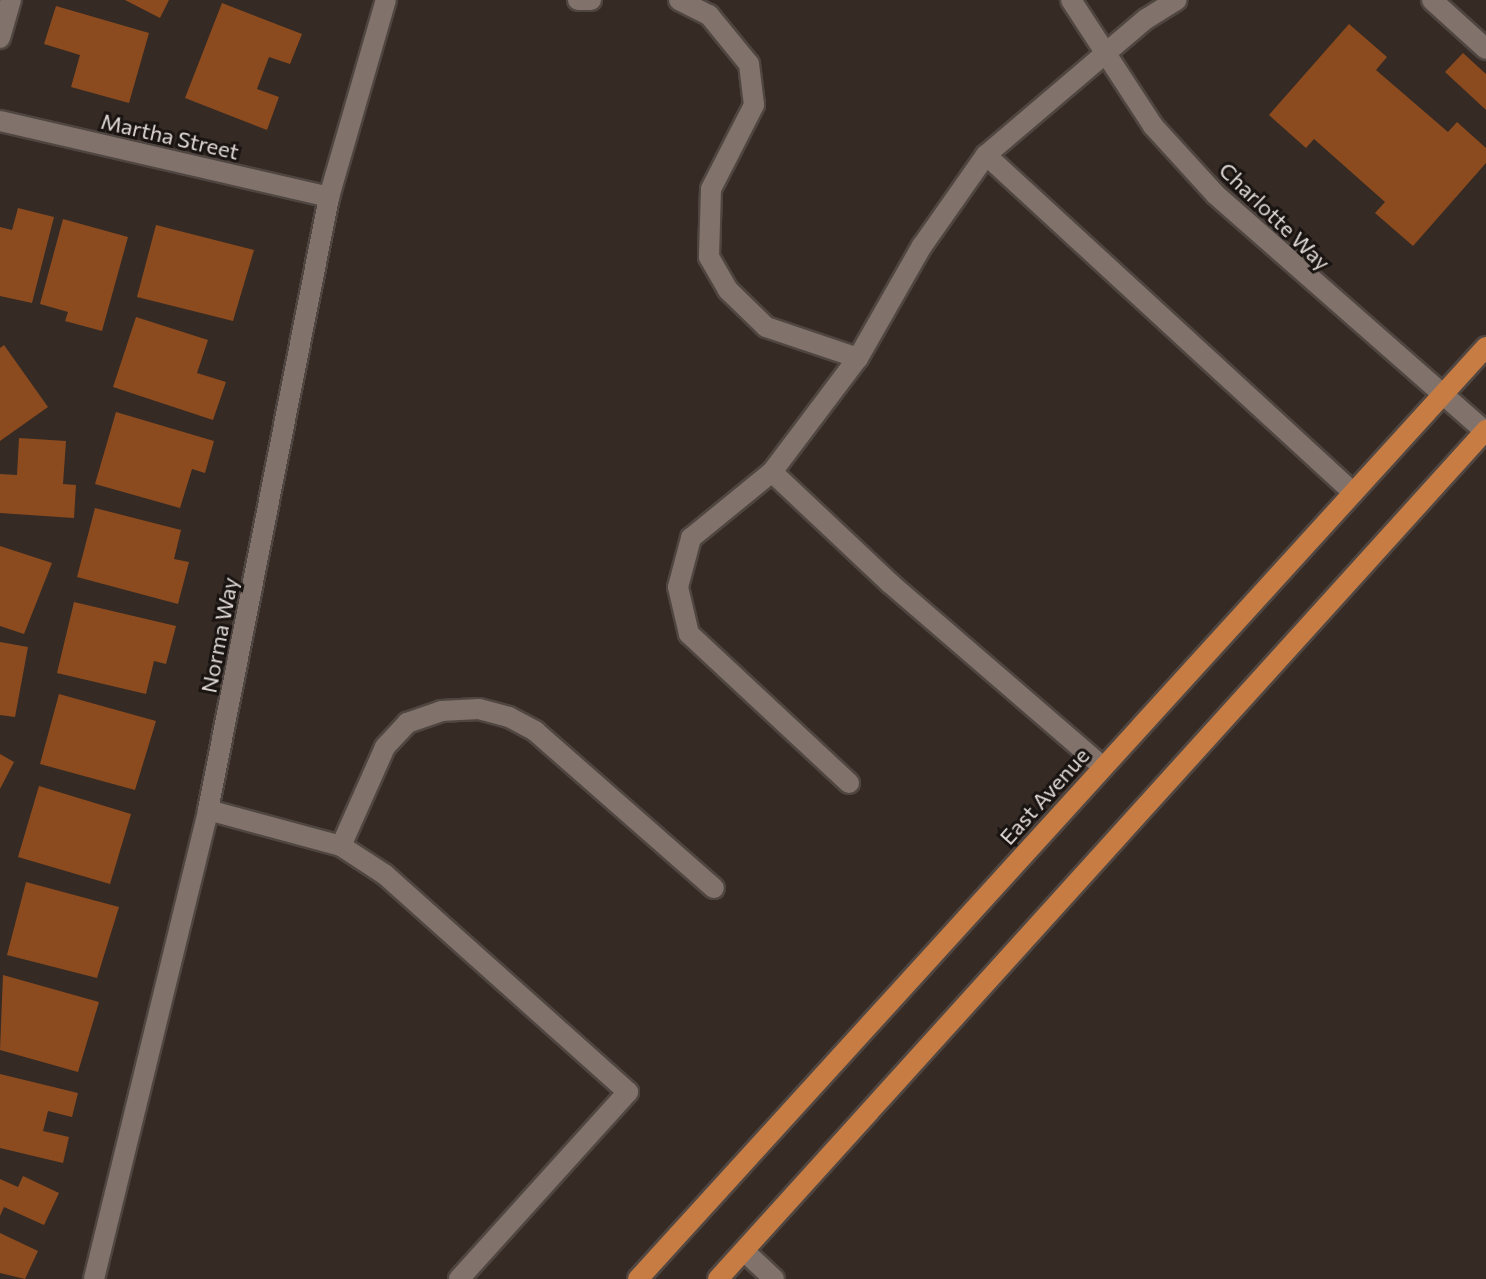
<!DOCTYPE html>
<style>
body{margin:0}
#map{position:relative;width:1486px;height:1279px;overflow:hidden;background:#352a24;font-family:Commissioner,sans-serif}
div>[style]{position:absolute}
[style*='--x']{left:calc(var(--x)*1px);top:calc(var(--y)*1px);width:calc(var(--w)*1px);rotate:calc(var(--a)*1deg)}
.building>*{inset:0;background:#8b4b1f}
.roads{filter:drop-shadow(2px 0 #504641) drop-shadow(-2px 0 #504641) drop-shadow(0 2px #504641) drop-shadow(0 -2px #504641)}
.minor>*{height:20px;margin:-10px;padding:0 10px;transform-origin:10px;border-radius:10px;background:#81736c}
.major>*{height:20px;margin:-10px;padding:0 10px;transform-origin:10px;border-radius:10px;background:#c77c44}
span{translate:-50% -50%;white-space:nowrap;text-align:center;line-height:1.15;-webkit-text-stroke:6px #191411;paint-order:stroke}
.street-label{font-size:22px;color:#e0d8d4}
</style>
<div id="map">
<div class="building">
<i style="clip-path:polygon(125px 0,169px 0,160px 18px)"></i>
<i style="clip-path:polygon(222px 3px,302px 34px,290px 64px,269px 57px,257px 89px,279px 97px,267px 130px,185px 98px)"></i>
<i style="clip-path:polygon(56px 6px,149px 33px,129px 103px,71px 87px,80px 55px,44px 44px)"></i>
<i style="clip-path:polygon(1349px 24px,1387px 57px,1376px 70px,1448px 132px,1457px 122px,1486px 148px,1486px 163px,1413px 246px,1375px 213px,1385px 202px,1314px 139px,1306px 148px,1269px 115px)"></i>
<i style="clip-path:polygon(1463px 53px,1486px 74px,1486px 110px,1445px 72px)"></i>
<i style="clip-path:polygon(18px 208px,54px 217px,32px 303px,0 296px,0 227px,12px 230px)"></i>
<i style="clip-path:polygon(63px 219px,128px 237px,102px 331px,65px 321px,68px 312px,40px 304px)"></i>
<i style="clip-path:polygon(156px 225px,254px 250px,233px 321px,137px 297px)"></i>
<i style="clip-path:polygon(136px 317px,208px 340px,197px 373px,226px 382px,213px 420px,113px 387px)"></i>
<i style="clip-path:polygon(4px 345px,48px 407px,0 441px,0 348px)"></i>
<i style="clip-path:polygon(116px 412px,214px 441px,205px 473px,192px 469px,180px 508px,95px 484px)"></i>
<i style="clip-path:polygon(19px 438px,66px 441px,63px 484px,76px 485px,74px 518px,0 513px,0 474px,17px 475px)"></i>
<i style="clip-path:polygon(95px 508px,181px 530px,174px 559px,189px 562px,178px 604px,77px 577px)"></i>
<i style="clip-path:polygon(0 546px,52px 563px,24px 634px,0 626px)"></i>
<i style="clip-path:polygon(74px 602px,176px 626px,166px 664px,154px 661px,146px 694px,57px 673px)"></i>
<i style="clip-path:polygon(0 642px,28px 647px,15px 717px,0 715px)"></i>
<i style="clip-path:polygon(59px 694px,156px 721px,135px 790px,40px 764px)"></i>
<i style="clip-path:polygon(0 754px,14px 762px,0 789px)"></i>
<i style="clip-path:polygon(39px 786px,131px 814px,110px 884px,18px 857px)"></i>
<i style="clip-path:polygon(26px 882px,119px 907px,97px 978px,7px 955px)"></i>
<i style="clip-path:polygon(3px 975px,99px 1002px,78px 1072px,0 1050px)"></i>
<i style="clip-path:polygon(0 1074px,78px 1093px,72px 1117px,48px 1111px,43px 1131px,69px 1137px,63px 1163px,0 1148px)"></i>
<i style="clip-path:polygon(23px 1176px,59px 1193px,44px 1225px,4px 1207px,0 1216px,0 1179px,18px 1187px)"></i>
<i style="clip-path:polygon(0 1233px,38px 1251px,25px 1279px,0 1273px)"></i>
</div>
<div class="roads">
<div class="minor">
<i style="--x:578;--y:0;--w:13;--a:0"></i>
<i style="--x:679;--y:0;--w:34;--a:27"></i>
<i style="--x:709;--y:15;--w:63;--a:50.8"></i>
<i style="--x:749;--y:64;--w:41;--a:83"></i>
<i style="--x:754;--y:105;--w:94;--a:117.1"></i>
<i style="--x:711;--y:189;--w:68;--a:91.7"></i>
<i style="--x:709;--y:257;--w:38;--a:60"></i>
<i style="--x:728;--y:290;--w:53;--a:44.2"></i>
<i style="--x:766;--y:327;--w:97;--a:18.6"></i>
<i style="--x:1071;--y:0;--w:150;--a:56.9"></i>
<i style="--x:1153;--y:126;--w:93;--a:47.6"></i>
<i style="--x:1216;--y:195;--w:359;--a:41.3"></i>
<i style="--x:1432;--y:0;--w:73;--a:42.2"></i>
<i style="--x:0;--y:38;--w:40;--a:-74"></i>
<i style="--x:0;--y:121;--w:338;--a:13"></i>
<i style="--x:986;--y:155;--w:499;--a:42.6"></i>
<i style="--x:772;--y:472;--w:163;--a:43.3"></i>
<i style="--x:891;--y:584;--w:280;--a:40.8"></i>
<i style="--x:849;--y:783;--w:219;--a:-137"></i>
<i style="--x:689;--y:634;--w:48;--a:-103.2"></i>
<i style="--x:678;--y:587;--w:51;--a:-75.1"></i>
<i style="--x:691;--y:538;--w:104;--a:-39.2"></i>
<i style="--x:772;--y:472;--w:143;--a:-53"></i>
<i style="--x:858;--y:358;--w:129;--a:-60.3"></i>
<i style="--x:922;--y:246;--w:111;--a:-54.9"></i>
<i style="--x:986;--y:155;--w:210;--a:-40.4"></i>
<i style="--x:1146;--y:19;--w:36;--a:-32"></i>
<i style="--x:208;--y:810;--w:138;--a:15.1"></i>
<i style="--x:744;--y:1251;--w:41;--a:43"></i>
<i style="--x:94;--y:1279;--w:483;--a:-76.3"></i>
<i style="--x:208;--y:810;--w:625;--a:-78.83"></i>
<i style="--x:329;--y:197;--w:205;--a:-73.9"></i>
<i style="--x:459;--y:1279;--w:252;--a:-47.9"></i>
<i style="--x:628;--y:1092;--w:327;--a:-138.2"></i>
<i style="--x:384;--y:874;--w:51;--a:-146.9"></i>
<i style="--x:341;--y:846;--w:108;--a:-66"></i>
<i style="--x:385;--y:747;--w:33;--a:-47"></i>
<i style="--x:407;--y:723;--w:36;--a:-19"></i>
<i style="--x:441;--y:711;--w:38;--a:-3"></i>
<i style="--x:479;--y:709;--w:31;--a:15"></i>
<i style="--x:509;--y:717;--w:30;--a:28"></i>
<i style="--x:535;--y:731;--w:238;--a:41.3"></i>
</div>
<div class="major">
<i style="--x:638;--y:1279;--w:1260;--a:-47.7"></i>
<i style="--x:718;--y:1279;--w:1145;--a:-47.87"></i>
</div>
</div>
<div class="street-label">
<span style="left:170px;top:136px;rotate:13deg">Martha Street</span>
<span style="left:1275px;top:216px;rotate:44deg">Charlotte Way</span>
<span style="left:219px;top:635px;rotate:-79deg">Norma Way</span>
<span style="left:1044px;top:796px;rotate:-48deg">East Avenue</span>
</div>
</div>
